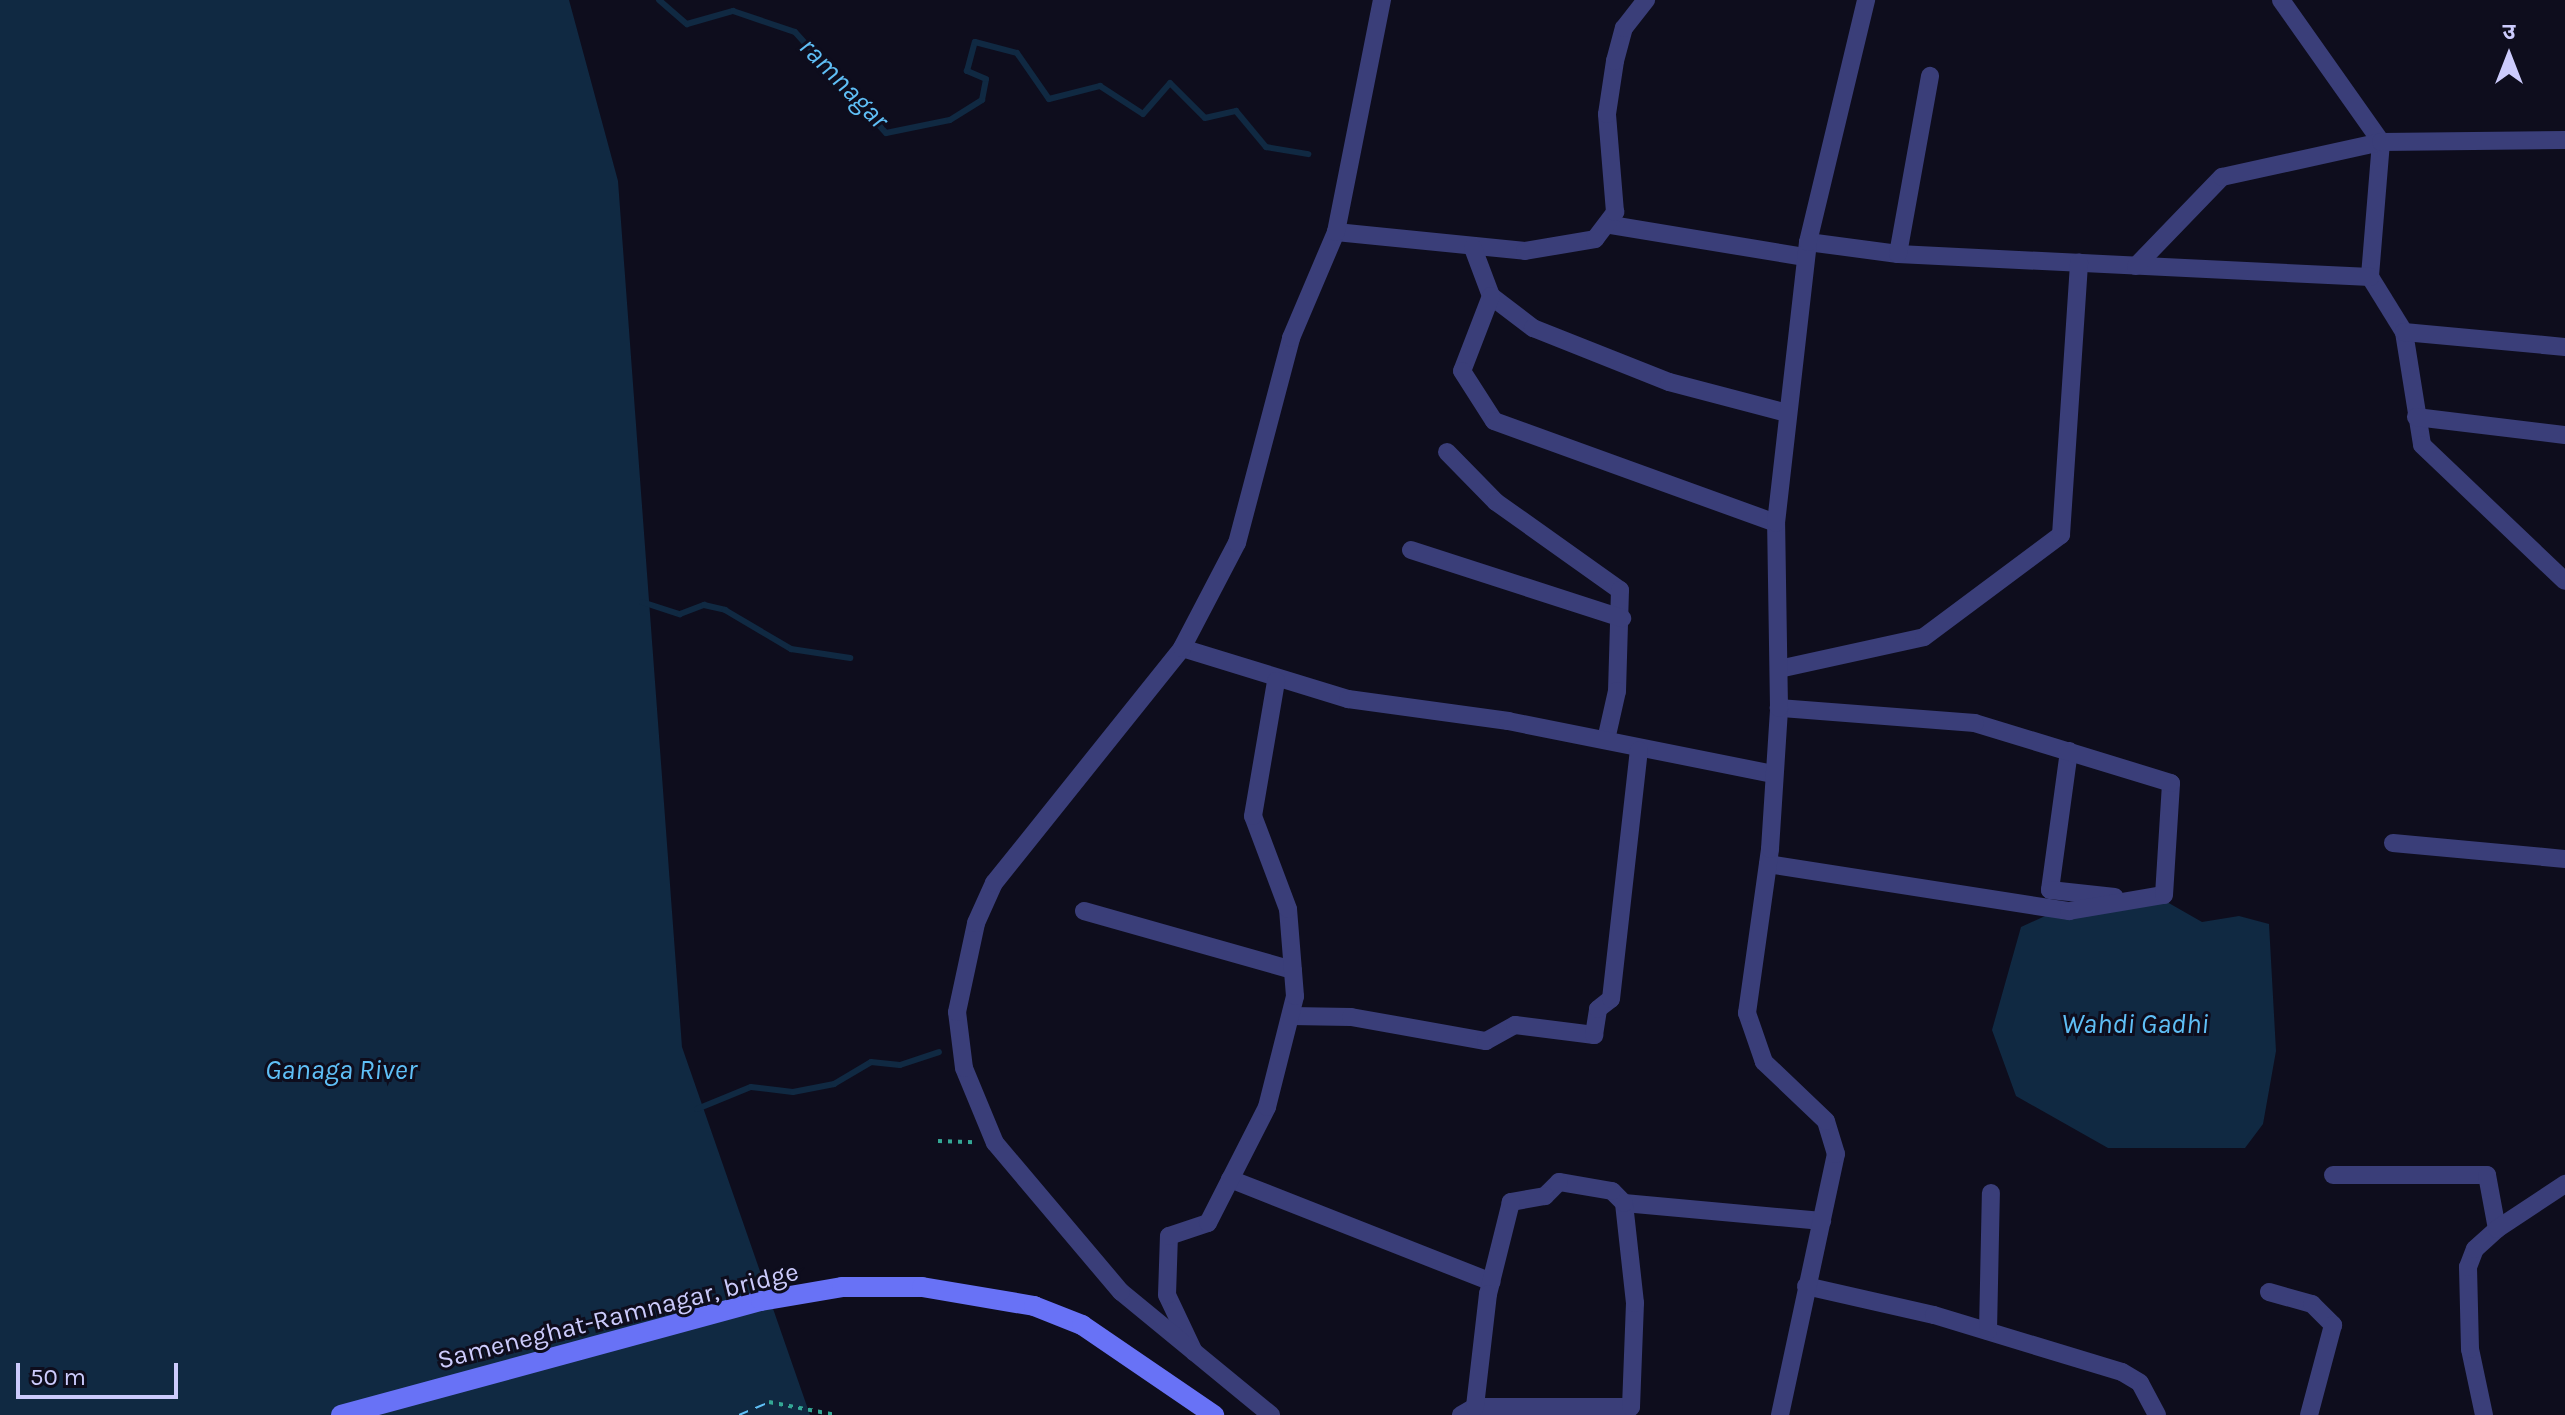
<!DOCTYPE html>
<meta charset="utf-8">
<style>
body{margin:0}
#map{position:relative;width:2565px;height:1415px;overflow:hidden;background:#0e0d1d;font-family:Karla,"Noto Sans Devanagari",sans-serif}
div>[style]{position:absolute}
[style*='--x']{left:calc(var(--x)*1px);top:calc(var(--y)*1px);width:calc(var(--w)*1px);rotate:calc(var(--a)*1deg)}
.water>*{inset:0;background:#102942}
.stream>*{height:6px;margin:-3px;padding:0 3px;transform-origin:3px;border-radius:3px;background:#102942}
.ferry>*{height:2px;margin-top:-1px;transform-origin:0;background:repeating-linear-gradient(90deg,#5fbff6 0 10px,transparent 0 18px)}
.path>*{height:4px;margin-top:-2px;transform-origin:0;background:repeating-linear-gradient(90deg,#34a795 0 4px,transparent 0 10px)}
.minor>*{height:18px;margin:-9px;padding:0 9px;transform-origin:9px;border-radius:9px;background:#3a3e79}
.secondary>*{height:20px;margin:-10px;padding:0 10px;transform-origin:10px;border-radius:10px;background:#6872f6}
span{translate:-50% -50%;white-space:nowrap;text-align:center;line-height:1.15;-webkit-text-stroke:6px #0e0d1d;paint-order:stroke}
.street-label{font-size:26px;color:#cccbfc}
.water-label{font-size:28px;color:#5fbff6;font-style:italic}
.north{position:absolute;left:2469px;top:16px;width:80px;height:80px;-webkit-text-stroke:6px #0e0d1d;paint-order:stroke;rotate:0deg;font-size:22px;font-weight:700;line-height:32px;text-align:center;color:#cccbfc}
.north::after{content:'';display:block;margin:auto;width:28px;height:36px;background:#cccbfc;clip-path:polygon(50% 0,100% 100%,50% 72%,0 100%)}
.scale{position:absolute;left:16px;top:1363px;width:162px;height:36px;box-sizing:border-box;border:4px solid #cccbfc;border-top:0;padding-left:10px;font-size:24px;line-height:28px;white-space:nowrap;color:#cccbfc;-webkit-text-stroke:6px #0e0d1d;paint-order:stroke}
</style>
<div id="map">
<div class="water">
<i style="clip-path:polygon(0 0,569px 0,618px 181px,682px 1047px,810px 1415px,0 1415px)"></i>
<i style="clip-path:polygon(2085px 898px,2160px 898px,2202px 922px,2239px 916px,2269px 924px,2276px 1051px,2263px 1124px,2245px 1148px,2108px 1148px,2016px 1096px,1992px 1030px,2021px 927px)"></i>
</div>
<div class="stream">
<i style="--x:659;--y:0;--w:37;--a:41"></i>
<i style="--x:687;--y:24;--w:48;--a:-15.8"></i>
<i style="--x:733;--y:11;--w:65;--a:18.7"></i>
<i style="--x:795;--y:32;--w:136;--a:48"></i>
<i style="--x:886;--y:133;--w:65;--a:-11.5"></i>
<i style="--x:950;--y:120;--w:38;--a:-32"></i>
<i style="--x:982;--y:100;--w:21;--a:-79"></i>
<i style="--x:986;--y:79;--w:21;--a:-157"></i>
<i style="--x:967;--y:71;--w:30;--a:-75"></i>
<i style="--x:975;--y:42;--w:43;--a:14.7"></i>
<i style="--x:1017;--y:53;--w:56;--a:55.2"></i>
<i style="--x:1049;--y:99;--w:53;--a:-14.3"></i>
<i style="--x:1100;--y:86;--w:51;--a:33.1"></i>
<i style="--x:1143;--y:114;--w:41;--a:-48.9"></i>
<i style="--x:1170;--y:83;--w:49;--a:45"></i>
<i style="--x:1205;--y:118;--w:32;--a:-13"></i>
<i style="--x:1236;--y:111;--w:47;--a:50.2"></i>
<i style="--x:1266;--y:147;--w:43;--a:9.5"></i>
<i style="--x:642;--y:602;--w:40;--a:18"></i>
<i style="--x:680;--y:614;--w:26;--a:-21"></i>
<i style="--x:704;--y:605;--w:22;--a:13"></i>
<i style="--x:725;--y:610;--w:77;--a:30.6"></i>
<i style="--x:791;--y:649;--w:60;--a:8.7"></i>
<i style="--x:697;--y:1109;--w:58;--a:-22.2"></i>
<i style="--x:751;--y:1087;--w:42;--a:6.8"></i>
<i style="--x:793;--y:1092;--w:42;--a:-11"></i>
<i style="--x:834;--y:1084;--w:43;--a:-30.7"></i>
<i style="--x:871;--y:1062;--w:29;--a:6"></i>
<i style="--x:900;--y:1065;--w:41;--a:-18.4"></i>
</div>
<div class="ferry">
<i style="--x:739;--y:1415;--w:33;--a:-23"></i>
</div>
<div class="path">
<i style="--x:938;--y:1141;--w:37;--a:2"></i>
<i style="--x:769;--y:1402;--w:68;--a:11"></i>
</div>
<div class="minor">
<i style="--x:2281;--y:0;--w:174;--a:54.8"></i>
<i style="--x:2381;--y:142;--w:135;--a:94.7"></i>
<i style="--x:2370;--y:277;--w:65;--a:58.3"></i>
<i style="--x:2404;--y:332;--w:114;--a:80.9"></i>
<i style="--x:2422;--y:445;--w:197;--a:43.6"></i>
<i style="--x:1611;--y:225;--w:197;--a:9.4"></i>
<i style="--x:1336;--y:232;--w:190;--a:5.7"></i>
<i style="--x:1525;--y:251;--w:71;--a:-9.7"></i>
<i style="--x:1595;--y:239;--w:34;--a:-53"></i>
<i style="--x:1615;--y:212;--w:98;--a:-94.7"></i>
<i style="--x:1607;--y:114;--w:54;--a:-81.4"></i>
<i style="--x:1615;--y:61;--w:34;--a:-75"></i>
<i style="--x:1624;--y:28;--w:36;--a:-52"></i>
<i style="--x:1808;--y:242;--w:91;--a:7.6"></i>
<i style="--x:1898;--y:254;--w:473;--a:2.8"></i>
<i style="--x:1473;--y:248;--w:51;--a:69.4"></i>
<i style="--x:1491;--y:296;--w:53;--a:37.3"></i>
<i style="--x:1533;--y:328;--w:146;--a:21.7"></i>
<i style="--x:1669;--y:382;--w:122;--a:14.7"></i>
<i style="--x:1898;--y:254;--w:181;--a:-79.8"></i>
<i style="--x:2136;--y:266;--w:124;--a:-46"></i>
<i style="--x:2222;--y:177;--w:163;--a:-12.4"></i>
<i style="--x:2381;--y:142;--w:184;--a:-0.6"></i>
<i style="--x:1491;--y:296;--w:80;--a:111.1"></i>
<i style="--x:1462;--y:371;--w:59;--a:57.4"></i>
<i style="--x:1494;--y:421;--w:300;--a:19.9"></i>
<i style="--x:2404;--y:332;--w:162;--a:5.3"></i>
<i style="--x:2416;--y:417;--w:150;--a:6.9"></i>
<i style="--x:1447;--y:452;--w:70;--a:45.6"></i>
<i style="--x:1496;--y:502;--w:152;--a:35.4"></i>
<i style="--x:1620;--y:590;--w:101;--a:91.7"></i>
<i style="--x:1617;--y:691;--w:50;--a:102.7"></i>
<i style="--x:1411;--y:550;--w:222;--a:17.9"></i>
<i style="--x:1182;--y:648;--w:174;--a:17.1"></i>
<i style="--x:1348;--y:699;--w:162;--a:7.8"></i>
<i style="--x:1508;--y:721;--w:271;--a:11.3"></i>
<i style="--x:1779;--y:669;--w:148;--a:-12.4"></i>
<i style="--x:1924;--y:637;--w:171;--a:-36.7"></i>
<i style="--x:2061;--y:535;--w:273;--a:-86.2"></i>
<i style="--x:2069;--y:751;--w:140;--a:97.8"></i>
<i style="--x:2050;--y:890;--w:65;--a:6.1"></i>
<i style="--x:2393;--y:843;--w:173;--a:5.3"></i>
<i style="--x:1768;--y:864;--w:305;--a:8.9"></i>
<i style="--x:2069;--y:911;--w:96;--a:-9.6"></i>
<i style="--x:2164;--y:895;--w:112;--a:-86.4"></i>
<i style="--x:2171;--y:783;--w:205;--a:-163"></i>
<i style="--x:1975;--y:723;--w:197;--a:-175.6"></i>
<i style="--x:1084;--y:911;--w:217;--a:15.8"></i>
<i style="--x:1291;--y:1016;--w:60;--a:1"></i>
<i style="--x:1351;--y:1017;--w:137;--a:10.1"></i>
<i style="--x:1486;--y:1041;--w:33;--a:-29"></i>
<i style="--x:1515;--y:1025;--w:80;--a:7.2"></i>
<i style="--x:1594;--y:1035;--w:26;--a:-81"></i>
<i style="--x:1598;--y:1009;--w:16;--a:-38"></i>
<i style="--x:1611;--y:999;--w:250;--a:-83.6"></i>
<i style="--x:2333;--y:1175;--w:154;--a:0"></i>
<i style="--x:2487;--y:1175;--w:55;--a:79.5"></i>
<i style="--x:1230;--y:1179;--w:281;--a:21.5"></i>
<i style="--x:1624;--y:1203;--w:199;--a:5.2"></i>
<i style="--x:1806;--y:1286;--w:131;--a:12.8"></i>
<i style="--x:1934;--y:1315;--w:196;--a:16.9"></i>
<i style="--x:2122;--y:1372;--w:21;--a:31"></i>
<i style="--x:2140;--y:1383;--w:36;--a:62"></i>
<i style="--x:2269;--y:1292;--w:45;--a:15.6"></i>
<i style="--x:2312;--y:1304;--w:30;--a:45"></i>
<i style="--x:2333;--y:1325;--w:93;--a:104.9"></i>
<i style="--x:1988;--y:1331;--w:138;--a:-88.8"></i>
<i style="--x:1194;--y:1352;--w:63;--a:-115.3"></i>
<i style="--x:1167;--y:1295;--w:59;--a:-88.1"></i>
<i style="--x:1169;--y:1236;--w:41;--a:-18.4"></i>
<i style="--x:1208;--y:1223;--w:130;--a:-63"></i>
<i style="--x:1267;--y:1107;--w:114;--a:-75.8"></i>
<i style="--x:1295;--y:996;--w:87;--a:-94.6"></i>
<i style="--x:1288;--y:909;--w:99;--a:-110.6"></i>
<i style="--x:1253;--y:816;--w:137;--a:-80.3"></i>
<i style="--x:1271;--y:1415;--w:194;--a:-140.6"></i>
<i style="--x:1121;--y:1292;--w:195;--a:-130.2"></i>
<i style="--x:995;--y:1143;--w:81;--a:-112.5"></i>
<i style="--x:964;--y:1068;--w:56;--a:-97.1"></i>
<i style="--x:957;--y:1012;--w:91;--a:-77.9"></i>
<i style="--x:976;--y:923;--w:44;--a:-65.8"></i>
<i style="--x:994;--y:883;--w:301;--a:-51.3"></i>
<i style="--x:1182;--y:648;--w:119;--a:-62.4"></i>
<i style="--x:1237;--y:543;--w:212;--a:-75.2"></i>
<i style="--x:1291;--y:338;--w:115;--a:-67"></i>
<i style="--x:1336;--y:232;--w:237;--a:-78.8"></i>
<i style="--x:1461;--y:1415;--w:16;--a:-30"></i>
<i style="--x:1475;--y:1407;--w:156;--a:0"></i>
<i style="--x:1631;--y:1407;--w:104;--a:-87.8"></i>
<i style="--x:1635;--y:1303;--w:101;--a:-96.3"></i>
<i style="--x:1624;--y:1203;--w:17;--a:-135"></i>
<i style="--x:1612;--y:1191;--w:54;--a:-170.4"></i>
<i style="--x:1559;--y:1182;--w:20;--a:135"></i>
<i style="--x:1545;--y:1196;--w:35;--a:170"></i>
<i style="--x:1511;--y:1202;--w:95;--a:104"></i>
<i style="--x:1488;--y:1294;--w:114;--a:96.6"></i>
<i style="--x:1780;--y:1415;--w:267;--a:-77.9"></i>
<i style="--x:1836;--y:1154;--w:34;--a:-107"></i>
<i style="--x:1826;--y:1121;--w:86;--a:-136.4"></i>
<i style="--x:1764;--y:1062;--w:52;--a:-109.1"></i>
<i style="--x:1747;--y:1013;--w:166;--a:-82"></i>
<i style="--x:1770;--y:849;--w:141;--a:-86.3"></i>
<i style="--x:1779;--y:708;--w:185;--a:-90.9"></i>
<i style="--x:1776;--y:523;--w:283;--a:-83.5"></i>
<i style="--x:1808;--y:242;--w:249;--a:-76.5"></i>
<i style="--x:2484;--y:1415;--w:67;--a:-102"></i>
<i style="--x:2470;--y:1349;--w:82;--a:-91.4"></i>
<i style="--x:2468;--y:1267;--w:19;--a:-69"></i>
<i style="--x:2475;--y:1249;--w:30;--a:-42"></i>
<i style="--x:2497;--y:1229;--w:82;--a:-33.5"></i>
</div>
<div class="secondary">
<i style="--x:341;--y:1415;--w:435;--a:-15.2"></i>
<i style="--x:761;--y:1301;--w:82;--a:-9.8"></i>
<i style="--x:842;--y:1287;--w:80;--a:0"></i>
<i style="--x:922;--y:1287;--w:114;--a:9.6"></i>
<i style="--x:1034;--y:1306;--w:52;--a:21.6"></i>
<i style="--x:1082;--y:1325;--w:160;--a:34.3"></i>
</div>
<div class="street-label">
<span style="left:618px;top:1316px;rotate:-14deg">Sameneghat-Ramnagar, bridge</span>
</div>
<div class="water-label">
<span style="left:844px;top:83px;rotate:46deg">ramnagar</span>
<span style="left:2135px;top:1024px">Wahdi Gadhi</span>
<span style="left:341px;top:1070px">Ganaga River</span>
</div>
<div class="north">उ</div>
<div class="scale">50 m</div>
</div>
